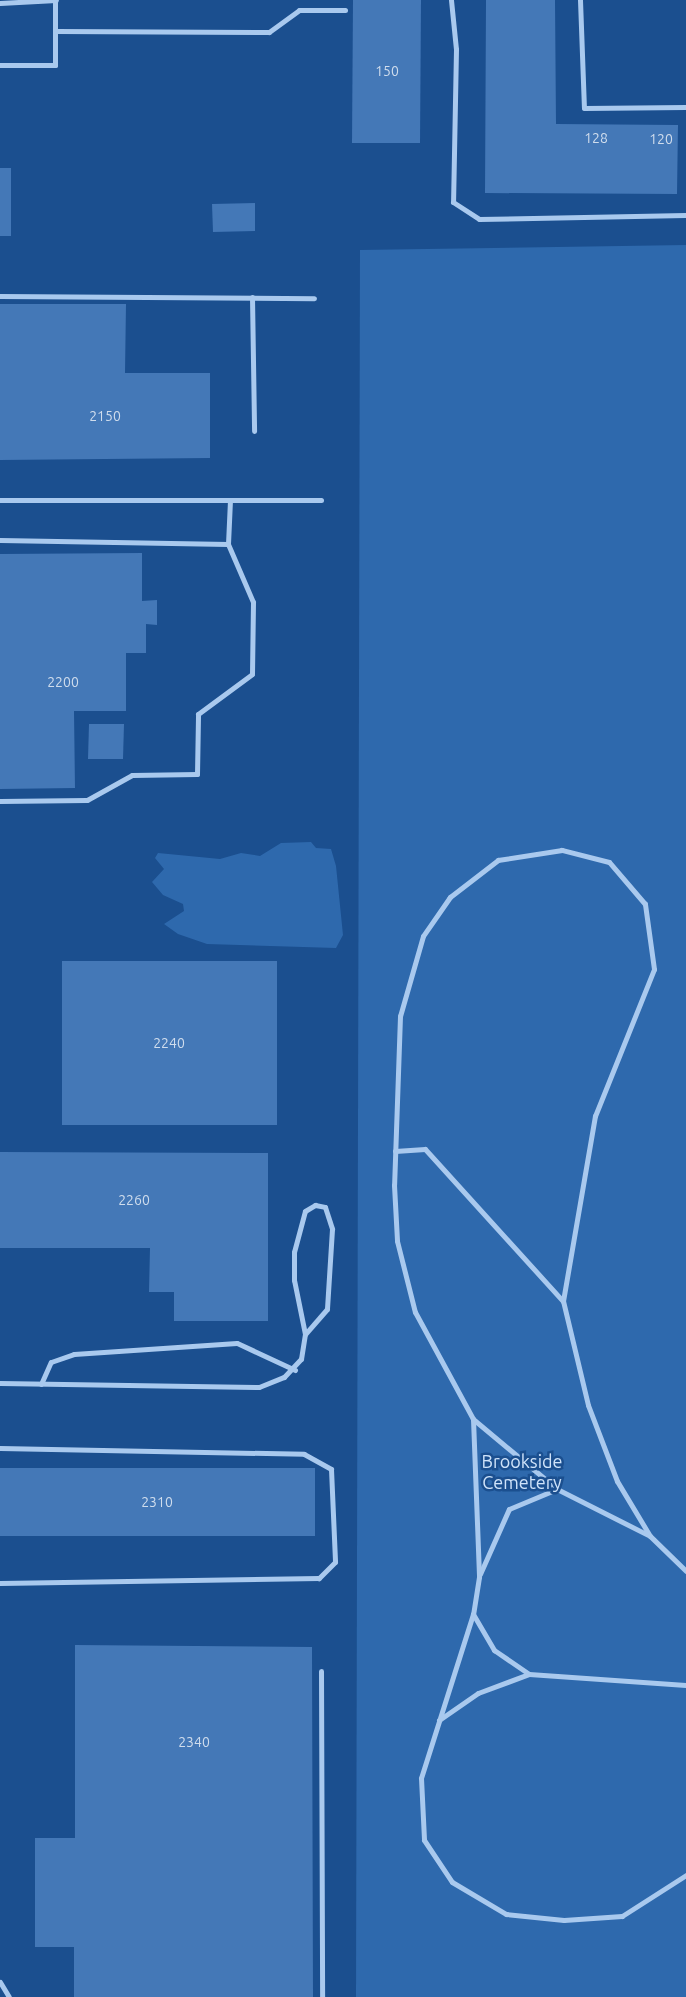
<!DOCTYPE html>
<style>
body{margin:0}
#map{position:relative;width:686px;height:1997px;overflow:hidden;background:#1b4f8f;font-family:Ubuntu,sans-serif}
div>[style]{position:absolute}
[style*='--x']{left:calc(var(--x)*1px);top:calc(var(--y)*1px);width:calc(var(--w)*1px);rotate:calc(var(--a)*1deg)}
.green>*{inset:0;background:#2e69ad}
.building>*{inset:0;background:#4478b7}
.lane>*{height:5px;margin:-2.5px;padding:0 2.5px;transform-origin:2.5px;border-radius:2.5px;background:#a9c9ee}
span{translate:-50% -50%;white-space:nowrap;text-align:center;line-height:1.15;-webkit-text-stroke:5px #1b4f8f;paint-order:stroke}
.number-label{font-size:14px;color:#d0dded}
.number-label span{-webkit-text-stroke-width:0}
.park-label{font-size:18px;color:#cfe3fa}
</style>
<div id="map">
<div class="green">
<i style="clip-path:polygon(686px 245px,686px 1997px,356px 1997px,360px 250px)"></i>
<i style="clip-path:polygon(311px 842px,316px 848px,331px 849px,336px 866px,343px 935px,336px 948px,207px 944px,178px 934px,164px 924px,184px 911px,183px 904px,163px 895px,152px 882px,164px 869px,155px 858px,158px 853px,220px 859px,241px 853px,260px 856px,281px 843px)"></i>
</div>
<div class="building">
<i style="clip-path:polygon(353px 0,421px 0,420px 143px,352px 143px)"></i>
<i style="clip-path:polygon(486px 0,555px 0,556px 124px,678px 125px,677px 194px,485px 193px)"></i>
<i style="clip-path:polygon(0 168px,11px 168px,11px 236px,0 236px)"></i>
<i style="clip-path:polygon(255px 203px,255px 231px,213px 232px,212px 204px)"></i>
<i style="clip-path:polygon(0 304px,126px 304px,125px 373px,210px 373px,210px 458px,0 460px)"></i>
<i style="clip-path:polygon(142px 553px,142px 601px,157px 600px,157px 625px,146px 624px,146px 653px,126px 653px,126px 711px,74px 711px,75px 788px,0 789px,0 554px)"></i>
<i style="clip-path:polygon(89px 724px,124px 724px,123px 759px,88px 759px)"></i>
<i style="clip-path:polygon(62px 961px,277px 961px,277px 1125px,62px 1125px)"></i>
<i style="clip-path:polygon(0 1152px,268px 1153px,268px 1321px,174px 1321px,174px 1292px,149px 1292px,150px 1248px,0 1248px)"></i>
<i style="clip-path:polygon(0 1468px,315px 1468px,315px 1536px,0 1536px)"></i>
<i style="clip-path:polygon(75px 1645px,312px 1647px,313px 1997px,74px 1997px,74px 1947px,35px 1947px,35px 1838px,75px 1838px)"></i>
</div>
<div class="lane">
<i style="--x:451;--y:0;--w:49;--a:84.2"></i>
<i style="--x:456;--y:49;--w:153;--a:91.1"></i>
<i style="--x:453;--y:202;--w:31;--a:33"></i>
<i style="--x:479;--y:219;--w:207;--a:-1.1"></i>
<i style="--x:580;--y:0;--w:108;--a:87.9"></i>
<i style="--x:584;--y:108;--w:102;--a:-0.6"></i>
<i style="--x:0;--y:3;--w:56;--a:-3.1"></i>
<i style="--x:56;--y:31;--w:213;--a:0.3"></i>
<i style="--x:269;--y:32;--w:37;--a:-36"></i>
<i style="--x:299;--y:10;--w:46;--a:0"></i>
<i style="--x:0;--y:65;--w:55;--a:0"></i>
<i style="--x:55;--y:65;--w:63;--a:-90"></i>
<i style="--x:0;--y:296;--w:314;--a:0.4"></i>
<i style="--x:252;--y:297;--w:134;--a:89.1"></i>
<i style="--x:0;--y:500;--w:321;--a:0"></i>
<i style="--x:0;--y:540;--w:228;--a:1"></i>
<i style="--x:228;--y:544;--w:44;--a:-87.4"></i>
<i style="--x:0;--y:801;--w:87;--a:-0.7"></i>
<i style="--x:87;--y:800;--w:51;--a:-29.1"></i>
<i style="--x:132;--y:775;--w:65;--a:-0.9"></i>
<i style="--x:197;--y:774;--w:60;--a:-89"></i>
<i style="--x:198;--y:714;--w:67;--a:-36.5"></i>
<i style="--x:252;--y:674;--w:72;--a:-89.2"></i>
<i style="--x:253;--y:602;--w:63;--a:-113.3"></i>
<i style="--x:395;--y:1151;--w:30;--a:-4"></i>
<i style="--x:425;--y:1149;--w:205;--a:47.8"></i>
<i style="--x:0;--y:1383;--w:259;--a:0.9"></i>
<i style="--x:259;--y:1387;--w:27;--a:-22"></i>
<i style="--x:284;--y:1377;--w:25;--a:-47"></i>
<i style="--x:301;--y:1359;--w:25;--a:-81"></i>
<i style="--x:305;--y:1334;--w:55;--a:-101.5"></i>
<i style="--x:294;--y:1280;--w:28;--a:-90"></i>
<i style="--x:294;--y:1252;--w:42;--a:-75"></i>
<i style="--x:305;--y:1211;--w:12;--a:-31"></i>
<i style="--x:315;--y:1205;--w:10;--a:11"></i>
<i style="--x:325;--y:1207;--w:23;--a:72"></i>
<i style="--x:332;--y:1229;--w:80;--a:93.6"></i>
<i style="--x:327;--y:1309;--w:33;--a:131"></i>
<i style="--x:41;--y:1384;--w:24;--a:-66"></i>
<i style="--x:51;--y:1362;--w:24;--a:-19"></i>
<i style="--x:74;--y:1354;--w:163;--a:-3.9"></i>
<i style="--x:237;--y:1343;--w:64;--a:25"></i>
<i style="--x:473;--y:1419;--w:109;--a:39.8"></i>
<i style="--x:0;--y:1448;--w:304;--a:1.1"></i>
<i style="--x:304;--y:1454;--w:31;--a:29"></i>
<i style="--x:331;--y:1469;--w:93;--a:87.5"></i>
<i style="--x:335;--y:1562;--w:23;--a:135"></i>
<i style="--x:319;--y:1578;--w:319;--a:179.1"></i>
<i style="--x:686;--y:1571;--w:50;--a:-135.8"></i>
<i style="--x:650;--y:1536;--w:64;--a:-121"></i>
<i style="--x:617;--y:1481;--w:81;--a:-110.9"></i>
<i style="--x:588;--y:1405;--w:107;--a:-103.5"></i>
<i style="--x:563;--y:1301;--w:188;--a:-80.2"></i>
<i style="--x:595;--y:1116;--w:158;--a:-68.1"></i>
<i style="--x:654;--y:969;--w:66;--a:-97.9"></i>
<i style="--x:645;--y:904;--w:55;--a:-130.6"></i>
<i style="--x:609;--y:862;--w:49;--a:-165.7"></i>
<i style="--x:562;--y:850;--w:65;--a:171.1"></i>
<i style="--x:498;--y:860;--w:61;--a:142.4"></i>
<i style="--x:450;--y:897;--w:47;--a:124.7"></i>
<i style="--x:423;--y:936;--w:83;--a:106"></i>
<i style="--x:400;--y:1016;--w:169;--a:92"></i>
<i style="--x:394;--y:1185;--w:56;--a:86.9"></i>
<i style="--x:397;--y:1241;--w:73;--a:75.8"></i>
<i style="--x:415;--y:1312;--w:122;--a:61.5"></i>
<i style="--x:473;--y:1419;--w:158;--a:87.8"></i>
<i style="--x:479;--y:1577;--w:37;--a:99"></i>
<i style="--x:473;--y:1614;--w:172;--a:107.6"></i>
<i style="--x:421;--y:1778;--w:62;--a:87.2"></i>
<i style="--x:424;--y:1840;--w:50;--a:56.3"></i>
<i style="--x:452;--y:1882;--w:63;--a:30.7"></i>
<i style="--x:506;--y:1914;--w:58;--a:5.9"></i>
<i style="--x:564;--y:1920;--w:58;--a:-3.9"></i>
<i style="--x:622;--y:1916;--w:76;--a:-32.6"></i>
<i style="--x:480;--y:1574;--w:71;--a:-66"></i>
<i style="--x:509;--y:1509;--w:52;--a:-22.6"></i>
<i style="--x:557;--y:1489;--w:104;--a:26.8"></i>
<i style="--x:473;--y:1614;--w:42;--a:59.7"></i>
<i style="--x:494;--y:1650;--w:42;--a:34.4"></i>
<i style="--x:529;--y:1674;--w:157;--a:4"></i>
<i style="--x:321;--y:1671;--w:326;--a:89.8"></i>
<i style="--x:439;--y:1720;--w:47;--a:-34.7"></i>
<i style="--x:478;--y:1693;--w:54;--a:-20.4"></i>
<i style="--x:0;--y:1982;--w:17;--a:59"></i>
</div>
<div class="number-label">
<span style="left:387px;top:71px">150</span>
<span style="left:596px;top:138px">128</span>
<span style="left:661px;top:139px">120</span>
<span style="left:105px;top:416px">2150</span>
<span style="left:63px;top:682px">2200</span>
<span style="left:169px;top:1043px">2240</span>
<span style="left:134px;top:1200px">2260</span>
<span style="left:157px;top:1502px">2310</span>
<span style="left:194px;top:1742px">2340</span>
</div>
<div class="park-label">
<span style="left:522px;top:1472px">Brookside<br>Cemetery</span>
</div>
</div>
